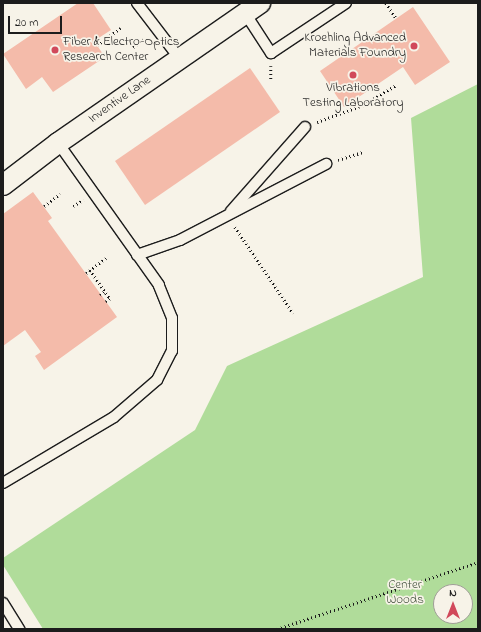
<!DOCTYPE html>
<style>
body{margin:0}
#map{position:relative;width:481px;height:632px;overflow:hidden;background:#f7f3e8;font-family:"Indie Flower",sans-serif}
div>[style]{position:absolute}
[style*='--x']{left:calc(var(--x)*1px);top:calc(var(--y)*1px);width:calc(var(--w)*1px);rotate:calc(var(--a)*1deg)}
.green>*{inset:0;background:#b0dc9a}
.building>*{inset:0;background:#f4bbaa}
.path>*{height:2.5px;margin-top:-1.25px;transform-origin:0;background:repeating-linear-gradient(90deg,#1c1c1c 0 1px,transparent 0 4px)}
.roads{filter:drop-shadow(1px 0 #1c1c1c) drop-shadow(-1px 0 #1c1c1c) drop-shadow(0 1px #1c1c1c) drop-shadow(0 -1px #1c1c1c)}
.service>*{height:10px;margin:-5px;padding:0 5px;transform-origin:5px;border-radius:5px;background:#f7f3e8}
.minor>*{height:20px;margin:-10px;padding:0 10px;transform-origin:10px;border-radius:10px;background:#f7f3e8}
.dots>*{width:11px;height:11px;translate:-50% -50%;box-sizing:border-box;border:2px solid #f7f3e8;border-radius:50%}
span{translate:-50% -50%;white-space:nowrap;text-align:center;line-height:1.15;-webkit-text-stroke:3.5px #f7f3e8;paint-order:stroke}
.poi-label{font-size:13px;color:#1c1c1c}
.right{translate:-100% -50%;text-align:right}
.left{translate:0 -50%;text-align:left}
.street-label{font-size:13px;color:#1c1c1c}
.park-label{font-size:13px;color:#485642}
.frame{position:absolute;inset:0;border:4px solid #1c1c1c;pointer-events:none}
.north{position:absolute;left:433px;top:584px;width:40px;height:40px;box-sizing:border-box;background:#f7f3e8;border:1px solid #9f9d96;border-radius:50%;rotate:0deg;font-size:11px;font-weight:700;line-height:16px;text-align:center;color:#1c1c1c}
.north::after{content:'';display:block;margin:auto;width:14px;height:18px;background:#d1495b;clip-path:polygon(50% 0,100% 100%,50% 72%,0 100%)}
.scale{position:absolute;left:8px;top:16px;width:54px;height:18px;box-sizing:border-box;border:2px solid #1c1c1c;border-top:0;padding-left:5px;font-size:12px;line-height:14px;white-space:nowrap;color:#1c1c1c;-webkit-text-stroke:3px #f7f3e8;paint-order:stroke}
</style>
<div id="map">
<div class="green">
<i style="clip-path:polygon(evenodd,478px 84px,478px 629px,43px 629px,3px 565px,3px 558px,195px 430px,227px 366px,423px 277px,411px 118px,478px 84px,441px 592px,465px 592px,465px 616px,441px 616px,441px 592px)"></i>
</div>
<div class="building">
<i style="clip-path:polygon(78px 3px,93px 3px,111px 30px,94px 41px,105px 57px,53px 92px,42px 77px,26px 89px,3px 54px)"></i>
<i style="clip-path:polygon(413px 7px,450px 62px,415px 85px,403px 67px,344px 107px,320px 71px)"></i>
<i style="clip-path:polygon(250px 68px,280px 112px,145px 205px,115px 161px)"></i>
<i style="clip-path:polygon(33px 192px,52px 218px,48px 221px,117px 317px,44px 370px,35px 356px,41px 352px,25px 330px,3px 346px,3px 214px)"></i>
</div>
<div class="path">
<i style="--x:386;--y:3;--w:18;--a:56"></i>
<i style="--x:97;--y:45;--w:29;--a:-36"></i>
<i style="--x:133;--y:47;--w:16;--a:-35"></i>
<i style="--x:271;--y:66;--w:15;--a:90"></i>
<i style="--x:317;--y:122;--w:49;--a:-20.3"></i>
<i style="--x:363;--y:105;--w:39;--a:-31"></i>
<i style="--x:338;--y:160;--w:26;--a:-18"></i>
<i style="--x:44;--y:206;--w:20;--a:-37"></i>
<i style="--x:73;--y:206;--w:12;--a:-31"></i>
<i style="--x:235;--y:227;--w:104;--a:56"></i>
<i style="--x:90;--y:270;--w:35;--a:55"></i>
<i style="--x:110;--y:299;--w:5;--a:143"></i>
<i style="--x:86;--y:273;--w:25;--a:-37"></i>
<i style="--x:100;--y:295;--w:6;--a:-39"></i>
<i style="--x:277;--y:629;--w:212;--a:-18.4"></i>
</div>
<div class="roads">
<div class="service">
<i style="--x:137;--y:3;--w:69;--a:52.6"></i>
<i style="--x:245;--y:13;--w:48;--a:57"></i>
<i style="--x:271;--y:53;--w:90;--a:-33.7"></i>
<i style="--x:231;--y:211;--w:112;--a:-48.6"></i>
<i style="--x:137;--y:255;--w:46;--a:-19.2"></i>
<i style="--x:180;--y:240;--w:165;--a:-27.5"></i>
<i style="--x:3;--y:483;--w:129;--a:-30.7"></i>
<i style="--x:114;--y:417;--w:57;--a:-40.7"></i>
<i style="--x:157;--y:380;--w:33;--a:-63"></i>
<i style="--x:172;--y:351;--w:33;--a:-90"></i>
<i style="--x:172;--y:318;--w:35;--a:-112"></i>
<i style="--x:159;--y:285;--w:174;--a:-125.4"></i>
<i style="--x:3;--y:603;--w:31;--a:58"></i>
</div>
<div class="minor">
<i style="--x:3;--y:185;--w:69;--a:-37.4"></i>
<i style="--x:58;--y:143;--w:246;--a:-34.7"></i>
</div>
</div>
<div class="dots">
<i style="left:414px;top:46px;background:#d1495b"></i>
<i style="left:55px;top:50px;background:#d1495b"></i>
<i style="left:353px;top:75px;background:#d1495b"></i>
</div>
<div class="poi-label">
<span class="right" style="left:406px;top:46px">Kroehling Advanced<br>Materials Foundry</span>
<span class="left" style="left:63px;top:50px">Fiber &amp; Electro-Optics<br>Research Center</span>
<span style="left:353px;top:96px">Vibrations<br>Testing Laboratory</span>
</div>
<div class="street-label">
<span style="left:120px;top:100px;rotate:-35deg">Inventive Lane</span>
</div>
<div class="park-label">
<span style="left:405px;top:593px">Center<br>Woods</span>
</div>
<div class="frame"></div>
<div class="north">N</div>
<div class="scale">20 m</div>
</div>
